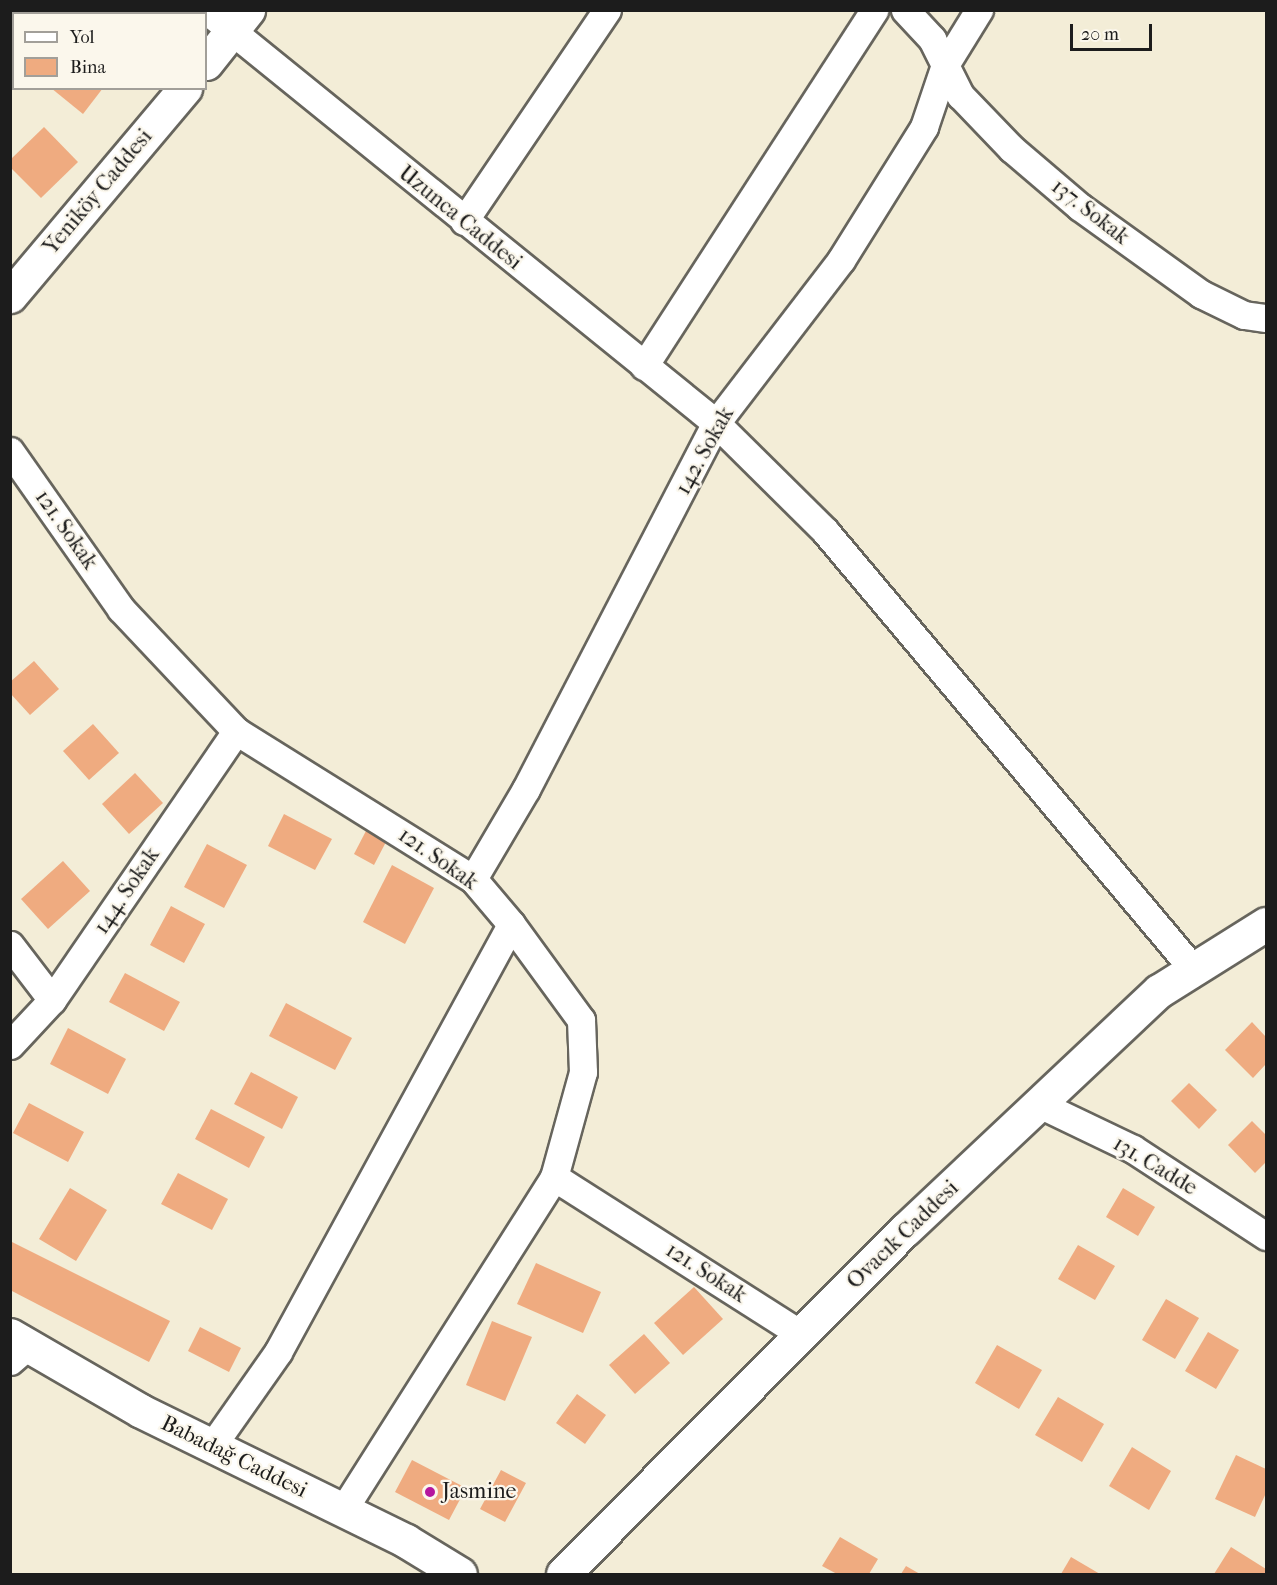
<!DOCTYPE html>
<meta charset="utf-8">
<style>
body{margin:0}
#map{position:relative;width:1277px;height:1585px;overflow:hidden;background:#f3edd7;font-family:"IM FELL French Canon",serif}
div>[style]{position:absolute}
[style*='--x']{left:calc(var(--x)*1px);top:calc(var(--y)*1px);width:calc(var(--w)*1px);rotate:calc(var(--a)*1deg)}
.building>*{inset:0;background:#efab80}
.roads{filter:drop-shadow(2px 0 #67655d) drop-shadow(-2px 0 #67655d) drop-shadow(0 2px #67655d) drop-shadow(0 -2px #67655d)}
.minor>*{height:27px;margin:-13.5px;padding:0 13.5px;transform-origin:13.5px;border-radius:13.5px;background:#fff}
.tertiary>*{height:33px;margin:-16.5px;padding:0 16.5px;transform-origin:16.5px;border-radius:16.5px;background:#fff}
.secondary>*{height:33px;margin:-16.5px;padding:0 16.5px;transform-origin:16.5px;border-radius:16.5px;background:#fff}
.dots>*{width:16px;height:16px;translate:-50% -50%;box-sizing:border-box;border:3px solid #fbf7ec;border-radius:50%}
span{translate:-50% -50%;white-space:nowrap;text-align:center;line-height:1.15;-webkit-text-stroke:4.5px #fbf7ec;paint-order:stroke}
.street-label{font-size:22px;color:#1c1c1c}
.poi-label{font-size:22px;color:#1c1c1c}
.left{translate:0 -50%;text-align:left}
.frame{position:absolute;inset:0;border:12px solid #1c1c1c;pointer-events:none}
.legend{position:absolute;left:12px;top:12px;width:195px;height:78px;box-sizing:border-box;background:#fbf7ec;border:2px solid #a29f99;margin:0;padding:8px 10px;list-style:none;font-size:18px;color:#1c1c1c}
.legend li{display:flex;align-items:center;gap:12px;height:30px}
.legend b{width:30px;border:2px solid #a29f99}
.scale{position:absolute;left:1070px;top:24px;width:82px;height:27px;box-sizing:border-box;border:3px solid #1c1c1c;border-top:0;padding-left:8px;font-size:18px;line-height:21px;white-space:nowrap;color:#1c1c1c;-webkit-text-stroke:4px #fbf7ec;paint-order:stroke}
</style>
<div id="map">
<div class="building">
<i style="clip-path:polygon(50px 10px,115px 10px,119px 14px,48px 14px)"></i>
<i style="clip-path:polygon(51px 88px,103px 88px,83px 114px)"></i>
<i style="clip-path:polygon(44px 127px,78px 162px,41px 198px,10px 167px,10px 160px)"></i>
<i style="clip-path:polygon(34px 661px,59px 689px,30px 715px,10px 693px,10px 682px)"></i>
<i style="clip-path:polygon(93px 724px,119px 753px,89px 780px,63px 751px)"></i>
<i style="clip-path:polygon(135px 773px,163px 803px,129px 834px,102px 804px)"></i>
<i style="clip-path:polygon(284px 814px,332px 839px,315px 870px,268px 846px)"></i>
<i style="clip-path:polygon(367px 829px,387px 840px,374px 865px,354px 854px)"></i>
<i style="clip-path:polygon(207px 844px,247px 865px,224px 908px,184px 887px)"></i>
<i style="clip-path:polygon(63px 861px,90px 891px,48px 929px,21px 899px)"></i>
<i style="clip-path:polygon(392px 865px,434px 888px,405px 944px,363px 922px)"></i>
<i style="clip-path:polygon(171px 906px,205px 924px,184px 963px,150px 945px)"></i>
<i style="clip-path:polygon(125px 973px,180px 1002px,164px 1031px,109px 1002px)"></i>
<i style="clip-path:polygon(286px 1003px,352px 1038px,335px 1070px,269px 1036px)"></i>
<i style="clip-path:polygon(1252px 1022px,1266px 1037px,1266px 1064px,1253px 1078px,1225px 1050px)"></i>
<i style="clip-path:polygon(68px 1028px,126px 1059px,108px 1094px,50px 1064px)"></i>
<i style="clip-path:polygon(251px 1072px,298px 1097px,282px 1129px,234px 1104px)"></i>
<i style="clip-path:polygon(1189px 1083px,1217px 1110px,1199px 1129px,1171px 1101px)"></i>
<i style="clip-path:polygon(29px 1103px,84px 1132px,68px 1162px,13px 1133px)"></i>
<i style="clip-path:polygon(211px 1109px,265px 1137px,249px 1168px,195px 1139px)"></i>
<i style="clip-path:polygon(1252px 1121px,1266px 1135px,1266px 1162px,1255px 1173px,1228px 1145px)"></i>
<i style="clip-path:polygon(178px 1173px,228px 1199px,212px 1230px,161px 1204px)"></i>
<i style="clip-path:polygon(70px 1188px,107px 1210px,76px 1261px,39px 1239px)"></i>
<i style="clip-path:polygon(1123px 1188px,1155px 1207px,1138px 1236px,1106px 1217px)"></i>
<i style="clip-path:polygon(10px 1241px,170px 1321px,149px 1362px,10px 1290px)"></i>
<i style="clip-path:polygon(1078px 1245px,1115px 1266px,1095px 1300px,1058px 1279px)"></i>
<i style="clip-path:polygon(536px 1263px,601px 1292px,583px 1333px,517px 1304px)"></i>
<i style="clip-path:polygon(694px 1287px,723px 1319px,683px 1355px,654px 1323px)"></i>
<i style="clip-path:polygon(1166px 1299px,1199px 1318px,1175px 1359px,1142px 1340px)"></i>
<i style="clip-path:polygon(492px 1321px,532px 1337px,505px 1401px,466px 1385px)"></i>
<i style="clip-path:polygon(200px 1327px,241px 1348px,229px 1372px,188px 1351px)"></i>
<i style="clip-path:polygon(1208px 1332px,1239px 1350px,1216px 1389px,1185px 1371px)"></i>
<i style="clip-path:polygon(644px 1334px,670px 1363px,635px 1394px,609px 1365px)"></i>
<i style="clip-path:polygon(997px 1345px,1042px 1370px,1019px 1409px,975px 1383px)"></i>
<i style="clip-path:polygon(577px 1394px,606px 1415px,585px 1444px,556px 1423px)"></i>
<i style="clip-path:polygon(1058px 1397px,1104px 1424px,1082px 1462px,1035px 1435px)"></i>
<i style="clip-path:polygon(1132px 1447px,1171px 1471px,1149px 1510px,1109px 1486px)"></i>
<i style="clip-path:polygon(1236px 1455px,1266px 1469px,1266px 1493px,1255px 1517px,1215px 1499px)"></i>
<i style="clip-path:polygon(412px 1460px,466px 1488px,449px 1520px,395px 1492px)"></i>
<i style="clip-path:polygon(501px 1470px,526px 1483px,505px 1522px,480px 1509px)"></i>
<i style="clip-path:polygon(840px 1537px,878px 1559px,869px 1574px,837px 1574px,822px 1566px)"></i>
<i style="clip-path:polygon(1231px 1547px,1266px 1569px,1266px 1574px,1214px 1574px)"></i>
<i style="clip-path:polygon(1071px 1557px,1100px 1574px,1061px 1574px)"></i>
<i style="clip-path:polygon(906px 1566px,920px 1574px,901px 1574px)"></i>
</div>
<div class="roads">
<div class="minor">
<i style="--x:206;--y:10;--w:656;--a:39"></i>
<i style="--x:716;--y:423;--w:153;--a:44.7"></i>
<i style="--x:825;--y:531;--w:572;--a:49.96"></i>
<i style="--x:905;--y:10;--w:40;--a:47"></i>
<i style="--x:932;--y:39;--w:63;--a:63.4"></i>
<i style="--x:960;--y:95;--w:75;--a:46.1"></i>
<i style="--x:1012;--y:149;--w:89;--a:40.5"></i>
<i style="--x:1080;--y:207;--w:149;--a:35.7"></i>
<i style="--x:1201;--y:294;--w:48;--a:26"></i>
<i style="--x:1244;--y:315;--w:22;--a:8"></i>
<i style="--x:464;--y:221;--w:255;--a:-55.9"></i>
<i style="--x:644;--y:366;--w:424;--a:-57.1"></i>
<i style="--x:10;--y:451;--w:193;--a:54.9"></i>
<i style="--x:121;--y:609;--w:168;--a:46.7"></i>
<i style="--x:236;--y:731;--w:279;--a:32"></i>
<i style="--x:473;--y:879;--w:59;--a:49.8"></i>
<i style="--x:511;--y:924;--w:119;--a:53.9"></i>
<i style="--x:581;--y:1020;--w:52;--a:87.8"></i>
<i style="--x:583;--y:1072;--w:109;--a:105.4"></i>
<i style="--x:554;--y:1177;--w:294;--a:32.5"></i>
<i style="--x:473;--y:879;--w:104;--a:-59.5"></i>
<i style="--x:526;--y:789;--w:412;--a:-62.6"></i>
<i style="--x:716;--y:423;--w:205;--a:-52.5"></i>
<i style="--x:841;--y:260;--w:157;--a:-58"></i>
<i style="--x:924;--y:127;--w:65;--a:-71.3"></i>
<i style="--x:945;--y:65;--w:65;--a:-58.3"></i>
<i style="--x:10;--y:945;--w:69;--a:52.6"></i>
<i style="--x:10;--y:1045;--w:62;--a:-47"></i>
<i style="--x:52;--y:1000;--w:326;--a:-55.6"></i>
<i style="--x:1039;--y:1104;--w:104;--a:25.6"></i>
<i style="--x:1133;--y:1149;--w:159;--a:33.2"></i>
<i style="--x:10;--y:1361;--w:21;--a:-41"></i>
<i style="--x:212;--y:1446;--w:115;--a:-54.9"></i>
<i style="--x:278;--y:1352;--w:487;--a:-61.4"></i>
<i style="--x:343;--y:1510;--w:394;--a:-57.6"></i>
</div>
<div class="tertiary">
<i style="--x:206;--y:63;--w:68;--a:-51.6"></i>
<i style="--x:10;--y:296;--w:272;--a:-49.9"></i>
</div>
<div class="secondary">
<i style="--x:10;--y:1335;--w:151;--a:30.1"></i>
<i style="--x:141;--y:1411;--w:295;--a:26.1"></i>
<i style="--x:406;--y:1541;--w:63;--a:31.4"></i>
<i style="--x:563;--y:1574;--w:486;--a:-45.2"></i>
<i style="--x:906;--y:1229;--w:347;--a:-43.3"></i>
<i style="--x:1159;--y:991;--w:126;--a:-32.1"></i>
</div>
</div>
<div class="dots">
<i style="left:430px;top:1492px;background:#b5179e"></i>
</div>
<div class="street-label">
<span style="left:98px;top:192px;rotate:-50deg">Yeniköy Caddesi</span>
<span style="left:1090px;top:212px;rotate:38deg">137. Sokak</span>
<span style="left:460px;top:218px;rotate:39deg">Uzunca Caddesi</span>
<span style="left:705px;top:451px;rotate:-61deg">142. Sokak</span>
<span style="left:66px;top:530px;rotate:55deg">121. Sokak</span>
<span style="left:438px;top:859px;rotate:35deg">121. Sokak</span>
<span style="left:127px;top:891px;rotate:-56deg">144. Sokak</span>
<span style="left:1155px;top:1166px;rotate:31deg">131. Cadde</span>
<span style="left:903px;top:1235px;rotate:-44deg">Ovacık Caddesi</span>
<span style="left:706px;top:1273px;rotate:33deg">121. Sokak</span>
<span style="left:234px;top:1457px;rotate:26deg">Babadağ Caddesi</span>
</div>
<div class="poi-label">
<span class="left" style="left:442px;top:1492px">Jasmine</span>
</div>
<div class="frame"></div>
<ul class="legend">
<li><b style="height:8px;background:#fff"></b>Yol</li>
<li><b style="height:16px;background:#efab80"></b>Bina</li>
</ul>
<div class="scale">20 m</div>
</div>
